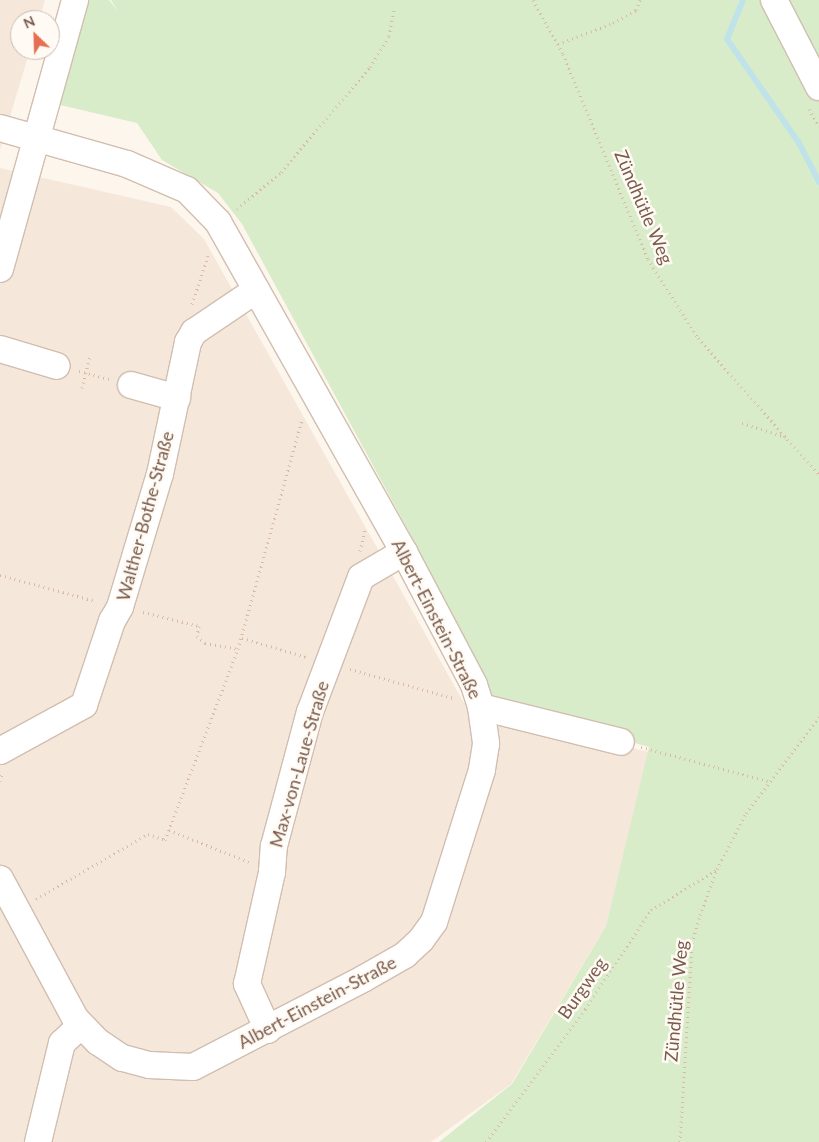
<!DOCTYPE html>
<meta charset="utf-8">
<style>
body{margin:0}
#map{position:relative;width:819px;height:1142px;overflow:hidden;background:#fdf6ec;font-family:Lato,sans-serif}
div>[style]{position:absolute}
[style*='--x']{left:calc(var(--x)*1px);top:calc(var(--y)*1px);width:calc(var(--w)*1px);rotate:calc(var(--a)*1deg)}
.residential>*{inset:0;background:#f5e8da}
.green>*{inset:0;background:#d8ecc9}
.stream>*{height:6px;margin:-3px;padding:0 3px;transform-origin:3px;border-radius:3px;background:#bfe3e8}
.path>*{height:3px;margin-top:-1.5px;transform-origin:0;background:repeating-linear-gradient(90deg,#d9b8a5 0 1px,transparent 0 5px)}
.roads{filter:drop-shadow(1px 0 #d1beb0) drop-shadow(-1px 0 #d1beb0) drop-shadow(0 1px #d1beb0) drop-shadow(0 -1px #d1beb0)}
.minor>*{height:26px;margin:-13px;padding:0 13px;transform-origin:13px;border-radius:13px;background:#fff}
span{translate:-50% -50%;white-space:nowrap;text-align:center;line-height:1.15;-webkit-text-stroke:5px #fffaf3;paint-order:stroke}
.street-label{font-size:18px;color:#7a5c4d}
.north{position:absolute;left:10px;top:10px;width:50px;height:50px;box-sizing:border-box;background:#fffaf3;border:1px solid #cabbb1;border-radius:50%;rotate:336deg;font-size:14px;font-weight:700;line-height:20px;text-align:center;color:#7a5c4d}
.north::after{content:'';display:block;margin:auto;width:18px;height:22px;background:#e76f51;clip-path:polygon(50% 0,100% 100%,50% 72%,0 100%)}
</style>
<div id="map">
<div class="residential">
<i style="clip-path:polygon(0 0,45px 0,39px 20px,20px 20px,20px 50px,30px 50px,0 150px)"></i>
<i style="clip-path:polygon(0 168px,171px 207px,204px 239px,464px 703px,552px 730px,649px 752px,606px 926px,511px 1084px,431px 1142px,0 1142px)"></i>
</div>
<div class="green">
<i style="clip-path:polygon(86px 0,109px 0,118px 11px,111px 0,819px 0,819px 1142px,439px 1142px,512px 1084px,606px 926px,649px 747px,489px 702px,414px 541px,242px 224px,218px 193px,162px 160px,137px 123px,56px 104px)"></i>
</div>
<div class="stream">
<i style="--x:743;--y:0;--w:42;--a:112.3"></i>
<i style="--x:727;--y:39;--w:126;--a:55.3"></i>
<i style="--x:799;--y:143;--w:44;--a:62.9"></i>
</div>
<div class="path">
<i style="--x:533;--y:0;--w:62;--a:60.9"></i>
<i style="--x:563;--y:54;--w:222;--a:67.5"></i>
<i style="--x:648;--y:259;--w:93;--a:57.7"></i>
<i style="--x:698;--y:338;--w:183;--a:48.5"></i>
<i style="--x:558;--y:44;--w:59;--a:-20.9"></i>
<i style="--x:613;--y:23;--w:26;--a:-29"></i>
<i style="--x:636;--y:10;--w:11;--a:-68"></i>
<i style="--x:809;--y:109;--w:20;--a:60"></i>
<i style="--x:237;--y:209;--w:57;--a:-40.1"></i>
<i style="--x:281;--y:172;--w:138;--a:-49.7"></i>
<i style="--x:370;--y:67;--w:36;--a:-58"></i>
<i style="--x:389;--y:36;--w:26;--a:-79"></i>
<i style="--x:192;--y:304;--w:54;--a:-71.6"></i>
<i style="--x:79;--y:371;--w:31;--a:15"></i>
<i style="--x:82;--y:388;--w:33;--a:-76"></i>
<i style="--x:742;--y:423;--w:46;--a:17.7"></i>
<i style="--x:360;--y:551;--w:22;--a:-77"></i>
<i style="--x:0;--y:575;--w:99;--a:15.2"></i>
<i style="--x:143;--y:612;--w:58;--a:14"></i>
<i style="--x:199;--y:626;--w:10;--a:101"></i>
<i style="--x:197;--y:636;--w:11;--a:41"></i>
<i style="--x:205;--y:643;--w:34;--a:10"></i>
<i style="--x:242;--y:638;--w:67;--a:16.5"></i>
<i style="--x:350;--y:669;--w:107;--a:15.7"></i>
<i style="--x:641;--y:747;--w:131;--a:15"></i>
<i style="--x:0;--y:781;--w:8;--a:-76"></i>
<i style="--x:169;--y:830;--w:86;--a:21.8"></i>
<i style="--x:36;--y:899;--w:129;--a:-30.1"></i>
<i style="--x:148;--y:834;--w:18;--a:19"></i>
<i style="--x:165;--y:840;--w:204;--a:-69.1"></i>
<i style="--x:238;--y:649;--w:238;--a:-74.4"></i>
<i style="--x:486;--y:1142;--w:166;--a:-53.3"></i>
<i style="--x:585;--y:1009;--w:119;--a:-56.3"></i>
<i style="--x:651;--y:910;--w:76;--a:-31.6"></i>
<i style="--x:680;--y:1142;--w:199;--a:-86.5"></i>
<i style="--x:692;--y:943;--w:29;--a:-74"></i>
<i style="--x:700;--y:915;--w:49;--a:-69.7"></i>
<i style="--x:717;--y:869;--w:63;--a:-62.6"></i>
<i style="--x:746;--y:813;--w:121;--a:-52.8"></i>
</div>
<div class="roads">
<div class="minor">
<i style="--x:774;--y:0;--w:98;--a:62.7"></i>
<i style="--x:0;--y:128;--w:132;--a:15.8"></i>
<i style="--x:127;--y:164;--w:65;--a:23.4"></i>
<i style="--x:187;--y:190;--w:45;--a:45.9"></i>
<i style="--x:218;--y:222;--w:379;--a:60.6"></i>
<i style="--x:404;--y:552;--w:150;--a:62.2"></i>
<i style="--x:474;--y:685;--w:23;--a:72"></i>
<i style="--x:481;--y:707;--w:37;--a:82"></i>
<i style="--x:486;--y:744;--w:26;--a:99"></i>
<i style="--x:482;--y:770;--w:159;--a:107.5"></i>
<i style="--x:434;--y:922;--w:22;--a:126"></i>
<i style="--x:421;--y:940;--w:22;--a:137"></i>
<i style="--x:405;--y:955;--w:48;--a:150.3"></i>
<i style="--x:363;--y:979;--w:191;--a:152.6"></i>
<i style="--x:193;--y:1067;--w:44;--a:-177.4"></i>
<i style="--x:149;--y:1065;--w:28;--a:-165"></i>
<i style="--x:122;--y:1058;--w:29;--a:-146"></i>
<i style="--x:98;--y:1042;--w:33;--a:-134"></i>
<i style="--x:75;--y:1018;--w:158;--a:-118.3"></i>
<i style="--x:0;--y:269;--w:279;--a:-74.4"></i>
<i style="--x:0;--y:349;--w:59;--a:16.6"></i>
<i style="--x:131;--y:385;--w:48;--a:15.8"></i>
<i style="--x:481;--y:707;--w:144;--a:14"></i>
<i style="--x:0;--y:751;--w:96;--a:-28.7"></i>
<i style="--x:84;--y:705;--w:89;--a:-71.6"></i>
<i style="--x:112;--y:621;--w:16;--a:-60"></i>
<i style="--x:120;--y:607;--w:139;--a:-73.3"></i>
<i style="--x:160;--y:474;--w:135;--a:-78"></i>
<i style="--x:188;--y:342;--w:12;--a:-59"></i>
<i style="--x:194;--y:332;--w:75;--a:-34.1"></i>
<i style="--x:268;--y:1030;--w:51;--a:-114.5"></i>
<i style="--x:247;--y:984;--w:115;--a:-77.4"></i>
<i style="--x:272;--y:872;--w:26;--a:-86"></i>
<i style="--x:274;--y:846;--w:139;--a:-75"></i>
<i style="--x:310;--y:712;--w:144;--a:-69.3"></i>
<i style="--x:361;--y:577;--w:50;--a:-30.2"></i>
<i style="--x:38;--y:1142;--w:102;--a:-76.4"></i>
<i style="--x:62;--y:1043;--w:26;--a:-43"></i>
</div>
</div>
<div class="street-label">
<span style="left:644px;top:207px;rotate:67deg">Zündhütle Weg</span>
<span style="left:145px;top:516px;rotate:-75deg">Walther-Bothe-Straße</span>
<span style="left:437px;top:619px;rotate:63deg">Albert-Einstein-Straße</span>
<span style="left:299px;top:764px;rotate:-74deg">Max-von-Laue-Straße</span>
<span style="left:582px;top:988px;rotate:-55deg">Burgweg</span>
<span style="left:676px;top:1001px;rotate:-85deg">Zündhütle Weg</span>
<span style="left:317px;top:1002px;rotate:-28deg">Albert-Einstein-Straße</span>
</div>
<div class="north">N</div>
</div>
